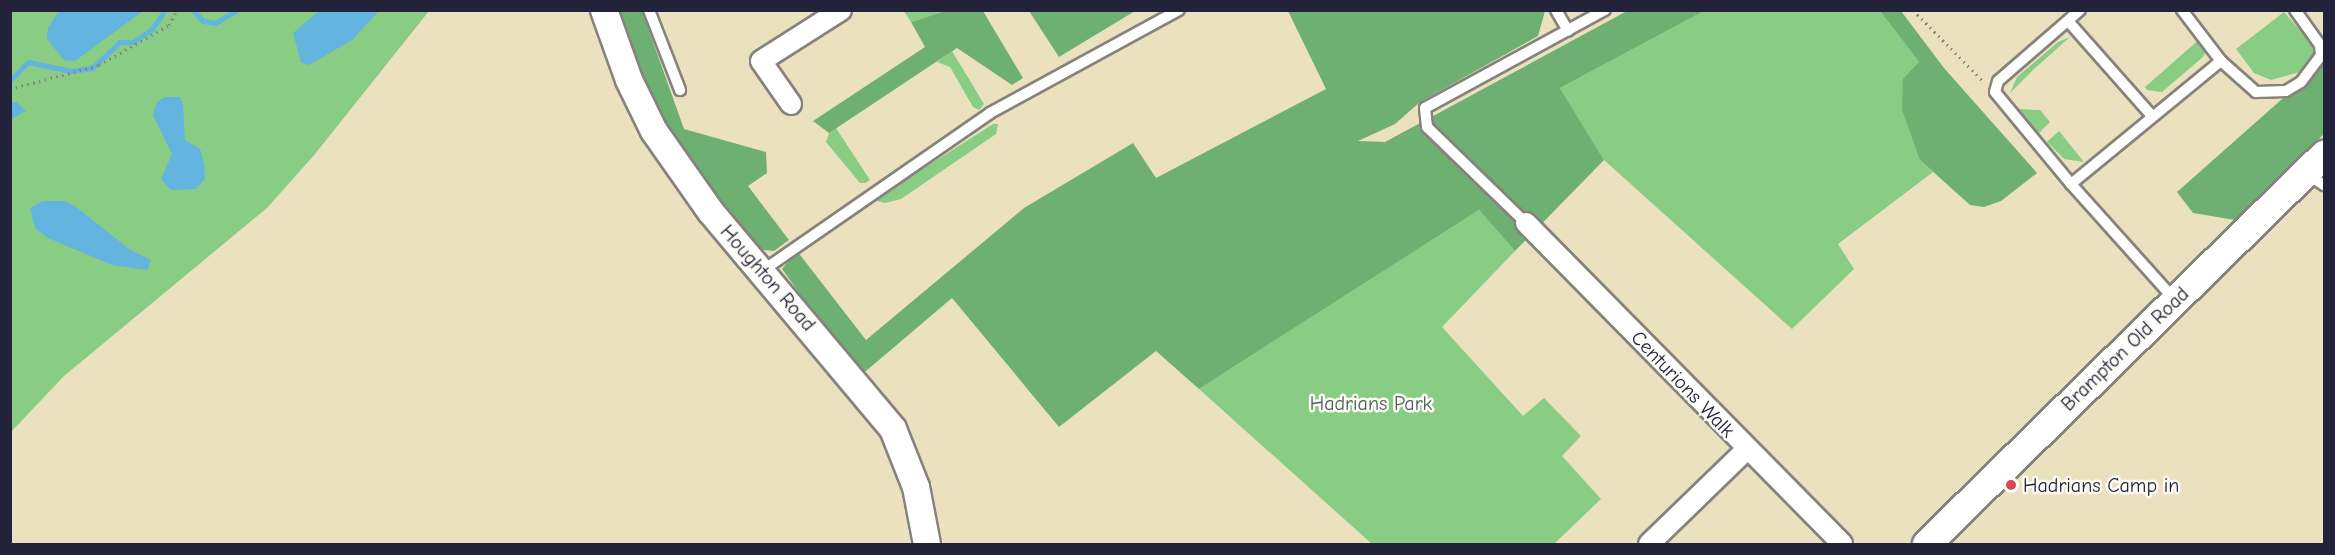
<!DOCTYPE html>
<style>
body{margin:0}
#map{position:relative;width:2335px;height:555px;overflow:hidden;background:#ebe1bf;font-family:"Comic Neue",sans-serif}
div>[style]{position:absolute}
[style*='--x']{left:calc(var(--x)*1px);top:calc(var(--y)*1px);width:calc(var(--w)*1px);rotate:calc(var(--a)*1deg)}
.green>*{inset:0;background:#89cc84}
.forest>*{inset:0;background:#6eb072}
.water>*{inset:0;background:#63b4de}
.stream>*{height:5px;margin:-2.5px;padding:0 2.5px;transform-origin:2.5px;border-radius:2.5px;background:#63b4de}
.path>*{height:3px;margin-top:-1.5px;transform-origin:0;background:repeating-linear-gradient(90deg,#86827d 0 1.5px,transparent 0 6px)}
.roads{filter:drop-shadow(2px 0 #86827d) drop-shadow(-2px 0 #86827d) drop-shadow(0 2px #86827d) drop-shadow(0 -2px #86827d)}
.service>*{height:10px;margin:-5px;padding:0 5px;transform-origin:5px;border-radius:5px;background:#fff}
.minor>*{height:20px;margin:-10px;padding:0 10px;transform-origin:10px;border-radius:10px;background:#fff}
.tertiary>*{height:26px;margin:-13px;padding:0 13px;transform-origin:13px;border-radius:13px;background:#fff}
.secondary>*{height:28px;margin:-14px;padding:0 14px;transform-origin:14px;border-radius:14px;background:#fff}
.dots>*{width:16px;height:16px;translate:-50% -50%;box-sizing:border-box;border:3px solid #fdfcf7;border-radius:50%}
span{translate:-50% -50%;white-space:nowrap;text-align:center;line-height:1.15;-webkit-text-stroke:5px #fdfcf7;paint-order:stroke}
.street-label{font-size:20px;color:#22223b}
.park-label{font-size:20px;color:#465e55}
.poi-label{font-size:20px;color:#22223b}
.left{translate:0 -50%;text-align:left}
.frame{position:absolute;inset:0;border:12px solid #22223b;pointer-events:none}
</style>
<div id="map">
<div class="green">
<i style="clip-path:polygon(11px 11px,429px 11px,315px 154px,267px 208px,64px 376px,11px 432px)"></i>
<i style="clip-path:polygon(904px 11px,945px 11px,911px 22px)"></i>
<i style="clip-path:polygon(1704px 11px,1880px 11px,1919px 62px,1920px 160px,1933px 172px,1838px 244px,1854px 269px,1792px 329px,1604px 160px,1560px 88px)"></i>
<i style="clip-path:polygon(2284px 12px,2318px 51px,2307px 70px,2271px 80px,2254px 73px,2236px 49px)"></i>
<i style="clip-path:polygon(2070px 37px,2034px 69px,2010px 93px,2017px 77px,2058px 42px)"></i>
<i style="clip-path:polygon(2202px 37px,2207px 49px,2203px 57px,2162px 92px,2147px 90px,2145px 87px)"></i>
<i style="clip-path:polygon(952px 51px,984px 104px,979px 110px,973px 107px,950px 67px,937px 62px)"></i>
<i style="clip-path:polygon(2018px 109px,2040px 110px,2050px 122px,2039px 133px)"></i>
<i style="clip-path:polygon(993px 124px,998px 124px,996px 134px,901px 199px,885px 203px,874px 200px)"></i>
<i style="clip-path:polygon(836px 128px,870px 180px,865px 183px,860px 183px,826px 142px,829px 133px)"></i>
<i style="clip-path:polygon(2059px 131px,2084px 162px,2064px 159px,2047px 142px)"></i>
<i style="clip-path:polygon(1479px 210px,1515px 251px,1442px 327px,1523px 416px,1544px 398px,1581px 436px,1562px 456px,1601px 499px,1554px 544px,1372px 544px,1199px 389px)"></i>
</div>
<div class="forest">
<i style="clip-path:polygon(619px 11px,642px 11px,684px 129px,766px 152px,767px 173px,748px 186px,789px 240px,774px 251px,756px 249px,731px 221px,656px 113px)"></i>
<i style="clip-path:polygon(945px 11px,983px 11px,1023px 78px,1012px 85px,957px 48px,829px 133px,813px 121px,925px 47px,911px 22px)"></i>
<i style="clip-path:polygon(1029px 11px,1135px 11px,1059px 57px)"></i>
<i style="clip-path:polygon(1288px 11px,1545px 11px,1538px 36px,1420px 102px,1395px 124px,1358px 141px,1385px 142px,1627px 11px,1704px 11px,1560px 88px,1604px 160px,1515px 251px,1479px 210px,1199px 389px,1156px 351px,1059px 427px,952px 298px,866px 371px,853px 368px,782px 269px,797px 251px,866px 340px,1024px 208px,1133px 143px,1156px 178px,1326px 89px)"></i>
<i style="clip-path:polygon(1880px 11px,1901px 11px,1944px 68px,2037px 173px,2001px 201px,1984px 207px,1970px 205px,1920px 160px,1902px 110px,1903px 79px,1919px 62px)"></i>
<i style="clip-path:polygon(2324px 62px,2324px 134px,2235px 220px,2193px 213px,2177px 192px)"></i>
</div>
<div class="water">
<i style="clip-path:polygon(59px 11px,59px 10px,143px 11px,75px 61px,64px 60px,47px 39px,48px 28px)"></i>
<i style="clip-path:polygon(319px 11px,319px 10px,379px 11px,352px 40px,309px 65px,301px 62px,293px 33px)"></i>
<i style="clip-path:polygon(165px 97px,180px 97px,183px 103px,185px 140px,200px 149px,204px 163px,205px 179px,196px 189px,171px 190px,161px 179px,172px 154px,153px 115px,157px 102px)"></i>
<i style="clip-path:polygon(17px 102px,26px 111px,11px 119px,11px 103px)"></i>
<i style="clip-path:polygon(43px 201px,65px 201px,75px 206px,129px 249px,151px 260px,147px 270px,112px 265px,48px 238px,35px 228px,30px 208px)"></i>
</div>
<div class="stream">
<i style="--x:193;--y:10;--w:15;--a:48"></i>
<i style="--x:203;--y:21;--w:12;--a:9"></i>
<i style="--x:215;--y:23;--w:26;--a:-31"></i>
<i style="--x:10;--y:80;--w:25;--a:-45"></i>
<i style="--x:28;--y:62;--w:44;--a:11.8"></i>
<i style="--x:71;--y:71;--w:21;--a:-8"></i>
<i style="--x:92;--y:68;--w:38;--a:-43"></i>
<i style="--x:120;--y:42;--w:13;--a:0"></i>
<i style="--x:133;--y:42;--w:22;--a:-34"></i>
<i style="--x:151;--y:30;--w:24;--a:-55"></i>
</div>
<div class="path">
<i style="--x:1913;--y:10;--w:100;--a:45.4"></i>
<i style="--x:10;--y:89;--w:92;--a:-15.1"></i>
<i style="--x:99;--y:65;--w:81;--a:-29.7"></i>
<i style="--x:169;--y:25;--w:17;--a:-62"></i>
</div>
<div class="roads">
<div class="service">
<i style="--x:649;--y:10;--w:86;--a:68.8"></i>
<i style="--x:1556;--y:10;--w:24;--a:60"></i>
<i style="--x:2080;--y:10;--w:108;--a:139.1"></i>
<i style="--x:1998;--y:81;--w:11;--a:105"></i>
<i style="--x:1995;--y:92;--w:119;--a:50.4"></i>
<i style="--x:2071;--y:184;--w:156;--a:48.1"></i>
<i style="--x:2182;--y:10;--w:64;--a:52.6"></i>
<i style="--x:2068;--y:21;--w:127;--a:48.5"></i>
<i style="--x:2306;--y:173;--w:22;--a:34"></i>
<i style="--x:2071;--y:184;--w:194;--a:-39.4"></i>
<i style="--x:2221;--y:61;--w:47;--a:41.5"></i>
<i style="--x:2256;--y:92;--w:30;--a:-2"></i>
<i style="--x:2286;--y:91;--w:17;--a:-31"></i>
<i style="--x:2301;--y:82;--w:34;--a:-53"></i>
<i style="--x:2321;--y:55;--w:10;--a:-96"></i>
<i style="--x:2320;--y:45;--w:43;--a:-125.5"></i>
<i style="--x:1526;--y:223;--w:138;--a:-135.9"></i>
<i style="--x:1427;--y:127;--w:19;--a:-96"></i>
<i style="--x:1425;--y:108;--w:205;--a:-28.6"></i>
<i style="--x:762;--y:271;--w:277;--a:-34.7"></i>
<i style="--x:990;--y:113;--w:215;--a:-28.6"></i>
</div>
<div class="minor">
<i style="--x:791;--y:104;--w:52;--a:-124.9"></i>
<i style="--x:761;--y:61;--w:95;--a:-32.5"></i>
<i style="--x:1526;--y:223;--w:450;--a:45.4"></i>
<i style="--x:1649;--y:544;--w:136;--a:-44.1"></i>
</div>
<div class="tertiary">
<i style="--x:604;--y:10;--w:74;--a:70.3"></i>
<i style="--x:629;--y:80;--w:57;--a:63.9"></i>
<i style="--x:654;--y:131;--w:99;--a:54.9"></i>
<i style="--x:711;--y:212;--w:283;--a:50"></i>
<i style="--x:893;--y:429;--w:62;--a:68.4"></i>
<i style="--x:916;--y:487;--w:58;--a:79.1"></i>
</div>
<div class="secondary">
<i style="--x:1927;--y:544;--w:556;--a:-44.42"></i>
</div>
</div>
<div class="dots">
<i style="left:2011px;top:485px;background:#d1495b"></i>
</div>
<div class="street-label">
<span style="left:768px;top:278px;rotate:49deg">Houghton Road</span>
<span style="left:2125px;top:349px;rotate:-44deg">Brampton Old Road</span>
<span style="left:1683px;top:384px;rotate:46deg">Centurions Walk</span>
</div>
<div class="park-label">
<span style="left:1371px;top:403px">Hadrians Park</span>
</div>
<div class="poi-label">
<span class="left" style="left:2023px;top:485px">Hadrians Camp in</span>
</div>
<div class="frame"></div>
</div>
